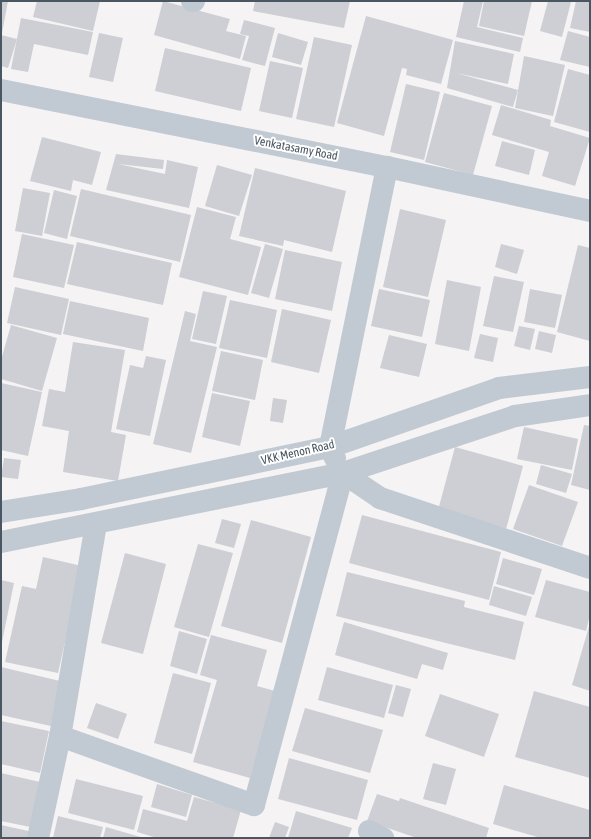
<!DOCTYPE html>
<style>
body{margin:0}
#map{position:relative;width:591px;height:839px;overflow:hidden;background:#f5f3f3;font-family:"Asap Condensed",sans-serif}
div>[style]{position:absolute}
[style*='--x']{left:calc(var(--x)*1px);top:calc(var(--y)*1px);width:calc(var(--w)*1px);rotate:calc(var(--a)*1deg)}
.building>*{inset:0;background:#cdcfd5}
.minor>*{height:22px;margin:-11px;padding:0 11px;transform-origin:11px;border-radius:11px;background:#c1cad2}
span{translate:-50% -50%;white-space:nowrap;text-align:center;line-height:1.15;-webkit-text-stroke:4px #fff;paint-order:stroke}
.street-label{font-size:12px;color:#4a5661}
.frame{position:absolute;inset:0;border:2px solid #4a5661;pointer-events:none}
</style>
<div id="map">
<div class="building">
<i style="clip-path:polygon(1px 1px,8px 1px,2px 33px,1px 33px)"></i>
<i style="clip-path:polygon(37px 1px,100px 1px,93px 31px,33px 17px)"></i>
<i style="clip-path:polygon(163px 1px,230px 19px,226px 31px,246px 36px,240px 59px,154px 35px)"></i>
<i style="clip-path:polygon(255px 1px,350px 1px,344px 28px,253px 11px)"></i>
<i style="clip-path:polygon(464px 1px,483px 1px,477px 27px,523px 38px,520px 52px,456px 37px)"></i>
<i style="clip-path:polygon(484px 1px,532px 1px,524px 36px,479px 26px)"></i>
<i style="clip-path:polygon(548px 1px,571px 2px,562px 37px,540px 31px)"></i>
<i style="clip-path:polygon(576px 1px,590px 1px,590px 32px,570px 28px)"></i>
<i style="clip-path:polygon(366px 16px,453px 40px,441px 84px,406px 75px,407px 69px,402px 68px,384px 136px,337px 123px)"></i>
<i style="clip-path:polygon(21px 18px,93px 32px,88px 55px,34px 44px,28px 72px,11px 69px)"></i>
<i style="clip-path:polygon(244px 20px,275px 28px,265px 66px,242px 60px,249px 36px,240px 34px)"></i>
<i style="clip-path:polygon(568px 31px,590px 37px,590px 67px,560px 60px)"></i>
<i style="clip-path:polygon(99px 33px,123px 38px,113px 82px,89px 77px)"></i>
<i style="clip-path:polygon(278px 33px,308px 42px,301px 65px,272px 57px)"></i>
<i style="clip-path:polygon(1px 35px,17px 39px,8px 68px,1px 66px)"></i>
<i style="clip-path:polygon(314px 37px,352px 45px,334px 127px,296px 119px)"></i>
<i style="clip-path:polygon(455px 41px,514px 54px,508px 84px,456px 73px,518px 90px,513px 107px,447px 88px)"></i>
<i style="clip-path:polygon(165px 48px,251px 68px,241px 111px,155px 91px)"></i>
<i style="clip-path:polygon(524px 56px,565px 65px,553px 116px,515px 108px)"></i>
<i style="clip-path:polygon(270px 61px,303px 68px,292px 118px,259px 111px)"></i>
<i style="clip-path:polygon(568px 69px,590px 75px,590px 132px,554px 122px)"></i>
<i style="clip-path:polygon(406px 84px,440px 92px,424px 160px,390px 152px)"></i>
<i style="clip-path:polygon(444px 93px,492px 106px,473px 175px,425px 162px)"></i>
<i style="clip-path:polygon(501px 105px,551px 120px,550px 126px,590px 138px,575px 186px,542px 176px,549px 152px,492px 135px)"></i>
<i style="clip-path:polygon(42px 137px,101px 152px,92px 185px,73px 180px,71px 191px,30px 181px)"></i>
<i style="clip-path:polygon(502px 141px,535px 150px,529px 175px,495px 166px)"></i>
<i style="clip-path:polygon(116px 154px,164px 160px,163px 169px,118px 164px,165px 174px,167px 160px,198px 167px,189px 208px,106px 190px)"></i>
<i style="clip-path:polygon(217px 165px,252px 175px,239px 216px,205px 206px)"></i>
<i style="clip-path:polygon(255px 168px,346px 191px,332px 252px,284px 240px,283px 246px,239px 236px)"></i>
<i style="clip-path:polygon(23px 188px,50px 193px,42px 236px,15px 231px)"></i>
<i style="clip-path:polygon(81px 189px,191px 215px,180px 262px,70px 236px)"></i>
<i style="clip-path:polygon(54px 190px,77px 196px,67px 239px,44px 233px)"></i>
<i style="clip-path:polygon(197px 207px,236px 217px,230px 239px,261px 247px,248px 295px,179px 277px)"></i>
<i style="clip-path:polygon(400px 209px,446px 220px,428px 297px,383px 287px)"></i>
<i style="clip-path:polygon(22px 234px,74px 245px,64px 288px,13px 277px)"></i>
<i style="clip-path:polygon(77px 242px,172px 263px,163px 305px,67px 284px)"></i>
<i style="clip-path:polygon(265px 244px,283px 249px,269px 298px,251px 293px)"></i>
<i style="clip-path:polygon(501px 244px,524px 250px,517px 274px,495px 267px)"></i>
<i style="clip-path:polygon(578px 245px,590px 248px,590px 341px,557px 332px)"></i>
<i style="clip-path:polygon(285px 250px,342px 262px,332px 311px,275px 299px)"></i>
<i style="clip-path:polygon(494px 276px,524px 282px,513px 332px,483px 326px)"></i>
<i style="clip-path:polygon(447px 280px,481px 287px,469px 351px,435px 344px)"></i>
<i style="clip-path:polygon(15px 287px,69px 299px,61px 335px,7px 323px)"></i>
<i style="clip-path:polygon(379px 289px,430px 300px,422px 337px,371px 326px)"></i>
<i style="clip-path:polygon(530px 289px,562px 295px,555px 328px,524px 322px)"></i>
<i style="clip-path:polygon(203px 291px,227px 296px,216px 344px,192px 339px)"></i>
<i style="clip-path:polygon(230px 300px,277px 310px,267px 358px,219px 348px)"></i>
<i style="clip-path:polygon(70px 301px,149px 318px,143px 351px,63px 334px)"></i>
<i style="clip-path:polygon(282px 309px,331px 320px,319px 373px,271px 362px)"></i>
<i style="clip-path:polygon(185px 311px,196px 314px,190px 341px,217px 347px,191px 453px,153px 444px)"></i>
<i style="clip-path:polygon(11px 325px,57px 338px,42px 391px,1px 379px,1px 360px)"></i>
<i style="clip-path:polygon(519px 326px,535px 329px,530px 350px,514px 346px)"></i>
<i style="clip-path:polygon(539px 331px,556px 335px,552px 353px,535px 349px)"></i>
<i style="clip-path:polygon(480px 334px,498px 338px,493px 362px,474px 358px)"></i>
<i style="clip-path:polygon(389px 335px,427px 344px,419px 377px,380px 368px)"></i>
<i style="clip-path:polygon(73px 342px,125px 350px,111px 432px,126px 435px,118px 481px,63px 472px,69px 431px,42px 426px,49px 389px,65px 392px)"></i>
<i style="clip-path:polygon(221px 351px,263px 360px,255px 400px,212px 391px)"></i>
<i style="clip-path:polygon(146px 356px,166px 360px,150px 436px,116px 429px,130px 365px,143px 368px)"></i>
<i style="clip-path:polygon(1px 383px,42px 392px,28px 456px,1px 450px)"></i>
<i style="clip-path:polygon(212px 393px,250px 401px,240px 446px,202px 437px)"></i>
<i style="clip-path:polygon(273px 398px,287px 400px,283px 423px,270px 421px)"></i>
<i style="clip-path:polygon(584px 425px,590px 426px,590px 490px,571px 485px)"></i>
<i style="clip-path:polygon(524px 427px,578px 439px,572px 470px,517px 459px)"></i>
<i style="clip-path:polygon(455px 447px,523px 466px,505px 533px,437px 514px)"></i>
<i style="clip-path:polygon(4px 458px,21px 460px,18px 479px,1px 477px)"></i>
<i style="clip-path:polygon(541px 465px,572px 474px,566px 493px,536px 484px)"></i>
<i style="clip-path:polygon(529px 485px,578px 502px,562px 546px,513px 529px)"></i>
<i style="clip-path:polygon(362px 515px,501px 552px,489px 600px,349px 563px)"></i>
<i style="clip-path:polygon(222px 519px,241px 524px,234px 548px,215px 543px)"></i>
<i style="clip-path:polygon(251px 520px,311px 537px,282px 643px,221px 626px)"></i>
<i style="clip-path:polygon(198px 544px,233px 553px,209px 637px,174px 627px)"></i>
<i style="clip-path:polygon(125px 553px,166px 564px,143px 654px,101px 643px)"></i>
<i style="clip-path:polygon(43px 557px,82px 566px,58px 673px,5px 662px,22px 586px,36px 589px)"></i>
<i style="clip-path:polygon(503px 558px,542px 569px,534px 595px,496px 584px)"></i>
<i style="clip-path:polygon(347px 572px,465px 601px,464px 607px,524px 622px,515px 660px,336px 616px)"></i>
<i style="clip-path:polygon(1px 580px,14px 583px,2px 642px,1px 641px)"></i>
<i style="clip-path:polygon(546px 580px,590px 592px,590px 615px,586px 631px,535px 617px)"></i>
<i style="clip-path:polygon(494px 586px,532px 597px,526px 616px,489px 605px)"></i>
<i style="clip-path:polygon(344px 622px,448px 653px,443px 670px,422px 664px,417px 679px,335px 655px)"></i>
<i style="clip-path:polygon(590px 623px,590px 691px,572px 685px)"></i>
<i style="clip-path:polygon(179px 631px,207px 639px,197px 674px,170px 666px)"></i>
<i style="clip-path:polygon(211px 635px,267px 650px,257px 686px,275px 691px,250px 778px,193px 762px,217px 680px,200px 675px)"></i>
<i style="clip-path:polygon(1px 667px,60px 681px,51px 726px,1px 715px)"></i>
<i style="clip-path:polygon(327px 667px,393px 685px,384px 718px,318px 700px)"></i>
<i style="clip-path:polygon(173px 673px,211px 683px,192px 754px,154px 743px)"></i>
<i style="clip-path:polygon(396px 685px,411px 689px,403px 717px,388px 713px)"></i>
<i style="clip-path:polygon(534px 691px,590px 707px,590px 778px,515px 757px)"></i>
<i style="clip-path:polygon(440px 694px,499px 714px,484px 757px,425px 736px)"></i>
<i style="clip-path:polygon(96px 703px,127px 714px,118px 739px,87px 728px)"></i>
<i style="clip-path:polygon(305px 708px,383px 730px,370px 773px,292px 751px)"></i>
<i style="clip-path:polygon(1px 721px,49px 731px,40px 773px,1px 764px)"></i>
<i style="clip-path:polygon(289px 758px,368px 780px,357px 820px,278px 799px)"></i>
<i style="clip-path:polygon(433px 763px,456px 769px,446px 805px,423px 799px)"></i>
<i style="clip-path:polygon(1px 773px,40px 782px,30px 827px,1px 821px)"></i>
<i style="clip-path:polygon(76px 779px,143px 796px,134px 830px,68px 813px)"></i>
<i style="clip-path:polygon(157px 784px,192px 795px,186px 817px,151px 807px)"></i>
<i style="clip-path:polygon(504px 785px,590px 810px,590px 838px,541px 838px,493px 824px)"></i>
<i style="clip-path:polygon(377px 794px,399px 801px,400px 798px,489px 828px,486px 838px,417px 838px,367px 821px)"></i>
<i style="clip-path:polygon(194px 797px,241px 810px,233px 838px,157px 838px,137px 832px,143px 809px,187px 821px)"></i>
<i style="clip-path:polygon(296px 811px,352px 828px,348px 838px,288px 838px)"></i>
<i style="clip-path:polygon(58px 816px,103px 827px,100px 838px,53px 838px)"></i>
<i style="clip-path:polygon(275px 822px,289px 827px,285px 838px,269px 838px)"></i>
<i style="clip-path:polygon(1px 825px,33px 832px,31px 838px,1px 838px)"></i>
<i style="clip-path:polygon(106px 827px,144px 838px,103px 838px)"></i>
</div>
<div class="minor">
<i style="--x:192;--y:1;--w:2;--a:0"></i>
<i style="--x:1;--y:90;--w:394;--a:11.3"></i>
<i style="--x:387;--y:167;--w:208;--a:12.2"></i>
<i style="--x:335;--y:458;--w:12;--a:-114"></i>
<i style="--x:330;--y:447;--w:286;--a:-78.5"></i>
<i style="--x:1;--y:512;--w:81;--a:-9.2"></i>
<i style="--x:81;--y:499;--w:254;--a:-11.8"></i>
<i style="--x:330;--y:447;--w:179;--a:-19.2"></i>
<i style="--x:499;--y:388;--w:92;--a:-6.9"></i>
<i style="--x:96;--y:524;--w:215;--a:99.6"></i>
<i style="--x:60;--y:736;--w:206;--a:19.6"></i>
<i style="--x:254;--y:805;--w:344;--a:-75"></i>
<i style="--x:343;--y:473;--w:45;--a:34"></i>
<i style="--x:380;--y:498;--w:221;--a:18.4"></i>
<i style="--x:1;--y:542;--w:349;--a:-11.4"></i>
<i style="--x:343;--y:473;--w:181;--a:-18.3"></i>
<i style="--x:515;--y:416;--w:76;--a:-8.3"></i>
<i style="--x:369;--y:831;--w:16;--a:27"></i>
<i style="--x:38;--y:838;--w:104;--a:-77.8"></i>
</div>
<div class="street-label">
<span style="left:296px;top:149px;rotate:11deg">Venkatasamy Road</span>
<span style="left:298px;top:453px;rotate:-13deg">VKK Menon Road</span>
</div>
<div class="frame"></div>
</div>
